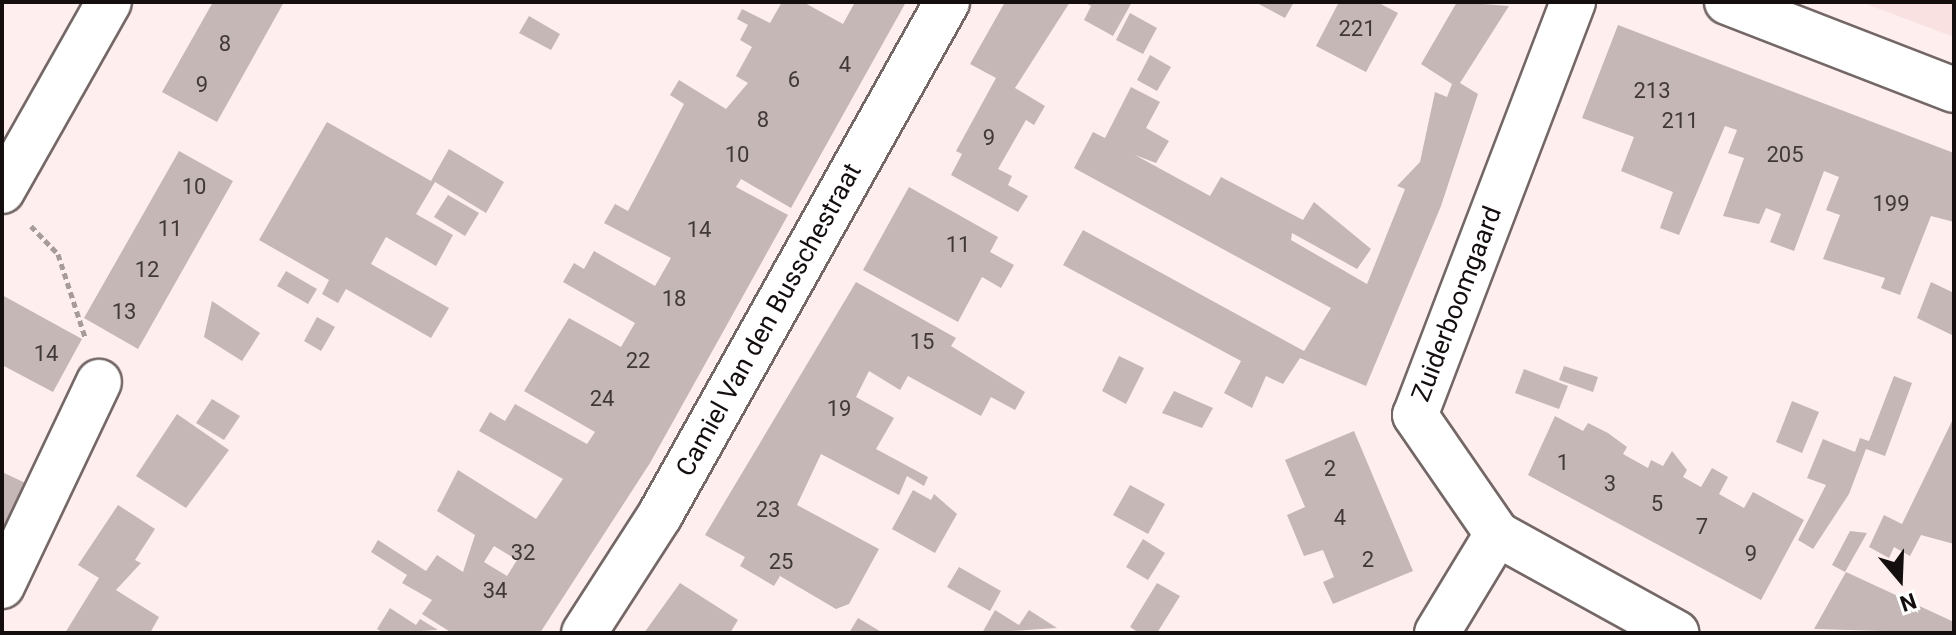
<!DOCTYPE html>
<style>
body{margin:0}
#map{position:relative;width:1956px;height:635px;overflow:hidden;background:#feefee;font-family:Roboto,sans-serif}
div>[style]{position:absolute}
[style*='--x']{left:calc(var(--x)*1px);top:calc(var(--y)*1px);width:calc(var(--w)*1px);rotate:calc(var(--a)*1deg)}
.built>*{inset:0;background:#f8e1e0}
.building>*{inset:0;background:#c5b7b6}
.path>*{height:5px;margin-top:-2.5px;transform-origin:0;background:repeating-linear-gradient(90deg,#a69b9a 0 6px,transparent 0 10px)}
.roads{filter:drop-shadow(2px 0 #746867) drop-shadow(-2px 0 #746867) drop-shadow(0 2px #746867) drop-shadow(0 -2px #746867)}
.minor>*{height:44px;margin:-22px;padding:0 22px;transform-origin:22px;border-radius:22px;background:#fff}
span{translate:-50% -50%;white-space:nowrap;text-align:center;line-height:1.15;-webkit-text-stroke:7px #fff;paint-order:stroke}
.number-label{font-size:22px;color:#403938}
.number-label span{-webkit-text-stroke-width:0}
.street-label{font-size:26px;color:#140f0e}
.frame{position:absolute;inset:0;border:4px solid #140f0e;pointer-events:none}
.north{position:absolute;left:1860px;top:539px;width:80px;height:80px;-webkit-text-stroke:6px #fff;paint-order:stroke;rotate:161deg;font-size:22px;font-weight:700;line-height:32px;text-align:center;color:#140f0e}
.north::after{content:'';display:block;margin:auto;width:28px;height:36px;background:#140f0e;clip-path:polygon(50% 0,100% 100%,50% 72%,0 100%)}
</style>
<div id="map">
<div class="built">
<i style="clip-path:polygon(1861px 2px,1954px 2px,1954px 37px)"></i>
</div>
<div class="building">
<i style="clip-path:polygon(213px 2px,284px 2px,217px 122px,162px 92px)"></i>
<i style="clip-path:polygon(evenodd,782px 2px,803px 2px,843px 24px,855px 2px,906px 2px,791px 208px,741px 179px,736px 187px,788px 215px,650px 463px,540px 633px,452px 633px,422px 614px,432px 600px,402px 583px,407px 575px,371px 552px,378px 540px,426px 571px,437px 555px,463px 572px,475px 535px,437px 511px,458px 470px,536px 519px,563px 479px,479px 431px,490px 412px,505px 421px,515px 404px,587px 444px,595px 432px,524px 391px,569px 318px,621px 347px,635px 323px,563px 282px,574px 263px,584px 269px,594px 251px,655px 286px,671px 258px,604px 223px,615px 204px,628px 211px,645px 179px,684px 104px,670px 95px,679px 80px,726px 109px,748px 83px,736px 76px,752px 47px,740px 40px,748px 25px,737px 19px,742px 9px,770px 23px,782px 2px,494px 546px,517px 560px,507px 576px,484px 562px,494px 546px)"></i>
<i style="clip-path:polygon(1005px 2px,1070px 2px,1015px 88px,1045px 106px,1034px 125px,1026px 120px,998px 169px,1012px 176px,1008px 185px,1028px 196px,1018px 212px,951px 175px,962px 154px,956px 151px,996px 78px,970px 64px)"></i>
<i style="clip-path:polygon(1084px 2px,1132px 2px,1113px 36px,1084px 20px,1091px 6px)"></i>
<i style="clip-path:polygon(1255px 2px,1294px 2px,1285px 18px)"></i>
<i style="clip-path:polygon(1339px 2px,1377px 2px,1398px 13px,1366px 72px,1316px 46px)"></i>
<i style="clip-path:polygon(1457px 2px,1509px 6px,1460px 83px,1478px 94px,1441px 206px,1366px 386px,1300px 358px,1283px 384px,1266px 376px,1252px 408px,1224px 393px,1241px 361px,1063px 265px,1083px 230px,1304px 351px,1331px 308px,1074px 168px,1093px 132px,1105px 138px,1131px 87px,1160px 102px,1146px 128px,1169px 141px,1156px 163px,1135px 155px,1210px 196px,1221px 177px,1303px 220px,1314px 202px,1371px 249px,1357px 269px,1292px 233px,1291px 240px,1367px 284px,1405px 189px,1397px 186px,1420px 162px,1435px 92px,1447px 97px,1452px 84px,1421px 64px)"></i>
<i style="clip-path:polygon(1130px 13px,1157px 28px,1143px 54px,1116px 40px)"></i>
<i style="clip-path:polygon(529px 16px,560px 34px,551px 50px,519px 33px)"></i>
<i style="clip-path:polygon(1618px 25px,1954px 153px,1954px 222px,1931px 216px,1900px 295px,1881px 288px,1885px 278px,1823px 259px,1840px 215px,1826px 210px,1839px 177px,1824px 171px,1794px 251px,1770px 242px,1781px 214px,1766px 208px,1759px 224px,1723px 216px,1744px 158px,1728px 153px,1737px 130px,1725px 126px,1679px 235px,1660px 228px,1673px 192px,1621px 171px,1634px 137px,1582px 118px)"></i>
<i style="clip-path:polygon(1150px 55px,1171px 67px,1157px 91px,1137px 80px)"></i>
<i style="clip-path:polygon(327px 122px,431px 181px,449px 149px,504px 182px,486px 213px,435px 182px,416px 214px,453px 235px,436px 266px,386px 237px,371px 264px,449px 308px,431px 338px,346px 289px,338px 303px,322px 294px,329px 280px,259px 240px)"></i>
<i style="clip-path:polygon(179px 151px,233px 181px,138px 349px,84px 318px)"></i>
<i style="clip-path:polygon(909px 187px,998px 237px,990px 252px,1014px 265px,1001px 288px,982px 277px,958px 322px,863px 270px)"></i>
<i style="clip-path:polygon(448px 195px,479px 213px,465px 236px,434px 217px)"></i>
<i style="clip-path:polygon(286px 271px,317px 289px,308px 304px,277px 286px)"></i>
<i style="clip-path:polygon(856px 282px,956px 338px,951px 346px,1025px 392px,1015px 410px,991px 397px,981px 416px,908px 376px,900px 390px,869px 371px,856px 397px,894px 418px,876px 449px,928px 477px,924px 486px,907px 476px,899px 495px,821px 454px,797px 505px,879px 549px,849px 604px,836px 609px,780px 576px,774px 586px,740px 566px,745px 557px,705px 535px)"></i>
<i style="clip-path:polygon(1931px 282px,1954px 293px,1954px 336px,1917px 318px)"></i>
<i style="clip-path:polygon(2px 295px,82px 339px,53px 392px,2px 365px)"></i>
<i style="clip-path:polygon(212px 301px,260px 333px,242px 361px,204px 337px)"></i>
<i style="clip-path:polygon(317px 317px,335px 327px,321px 351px,304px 341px)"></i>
<i style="clip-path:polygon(1119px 356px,1144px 368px,1126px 404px,1102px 391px)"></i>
<i style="clip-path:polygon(1564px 366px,1598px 377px,1593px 392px,1559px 380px)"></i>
<i style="clip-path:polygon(1524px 369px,1568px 386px,1559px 409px,1515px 393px)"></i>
<i style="clip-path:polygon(1894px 376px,1912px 383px,1885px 456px,1866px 449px,1849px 494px,1813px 549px,1798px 540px,1826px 485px,1807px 478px,1823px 439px,1855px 452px,1860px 438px,1869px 441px)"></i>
<i style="clip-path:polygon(1174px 391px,1213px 408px,1202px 428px,1162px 413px)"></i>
<i style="clip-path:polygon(212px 399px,240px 416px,224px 440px,196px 423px)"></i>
<i style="clip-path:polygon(1792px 401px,1819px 412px,1802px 453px,1776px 442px)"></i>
<i style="clip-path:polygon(177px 414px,229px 450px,186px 508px,136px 476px)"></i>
<i style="clip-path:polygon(1555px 416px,1583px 431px,1588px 423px,1608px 433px,1627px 447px,1623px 454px,1648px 468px,1651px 460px,1663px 466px,1672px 451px,1687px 470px,1683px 477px,1701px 487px,1712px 468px,1728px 477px,1719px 494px,1744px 508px,1753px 492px,1804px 520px,1761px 600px,1528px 475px)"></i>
<i style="clip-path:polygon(1954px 417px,1954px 544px,1921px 535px,1910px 556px,1894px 547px,1889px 558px,1869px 547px,1884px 515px,1902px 524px)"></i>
<i style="clip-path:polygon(1354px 431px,1413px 571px,1333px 604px,1323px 582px,1334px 577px,1323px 550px,1304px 556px,1287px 515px,1305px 507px,1285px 460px)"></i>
<i style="clip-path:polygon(2px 472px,34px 487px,2px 549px)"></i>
<i style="clip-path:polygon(1130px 485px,1165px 504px,1148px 534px,1113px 515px)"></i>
<i style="clip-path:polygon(913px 490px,931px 500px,934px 494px,957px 514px,935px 553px,892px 529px)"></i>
<i style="clip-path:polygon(118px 505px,155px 529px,135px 560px,141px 563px,116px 590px,159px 617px,150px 633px,65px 633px,99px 578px,78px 565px)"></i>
<i style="clip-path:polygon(1850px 531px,1867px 533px,1845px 572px,1832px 565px)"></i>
<i style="clip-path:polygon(1143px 539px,1165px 553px,1148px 580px,1126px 567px)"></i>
<i style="clip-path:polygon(959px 567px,1001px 591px,990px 611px,947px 587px)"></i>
<i style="clip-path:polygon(1846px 572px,1954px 622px,1954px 633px,1814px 629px)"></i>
<i style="clip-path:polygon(680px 583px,738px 620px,730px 633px,644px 633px)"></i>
<i style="clip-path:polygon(1157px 583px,1180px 596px,1157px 633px,1139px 633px,1130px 627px)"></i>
<i style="clip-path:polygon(390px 608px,416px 625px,420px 619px,438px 630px,384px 633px,377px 629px)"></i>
<i style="clip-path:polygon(995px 610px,1019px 625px,1029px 610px,1057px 628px,982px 633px)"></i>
<i style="clip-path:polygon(858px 618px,883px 633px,849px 633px)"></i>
</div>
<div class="path">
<i style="--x:31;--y:226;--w:39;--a:46"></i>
<i style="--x:58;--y:254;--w:90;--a:72"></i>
</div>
<div class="roads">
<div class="minor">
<i style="--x:1573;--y:2;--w:442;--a:110.9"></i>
<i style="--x:1415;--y:415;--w:145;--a:55.4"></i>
<i style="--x:1497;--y:534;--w:205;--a:28.9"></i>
<i style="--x:1727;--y:2;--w:243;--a:21.2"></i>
<i style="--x:2;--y:191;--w:217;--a:-60.5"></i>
<i style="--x:2;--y:586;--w:226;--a:-64.6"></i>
<i style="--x:584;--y:633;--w:140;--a:-57.2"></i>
<i style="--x:660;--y:515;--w:588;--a:-60.77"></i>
<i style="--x:1437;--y:633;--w:116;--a:-58.8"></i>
</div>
</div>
<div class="number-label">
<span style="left:1357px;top:29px">221</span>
<span style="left:225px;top:44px">8</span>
<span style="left:845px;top:65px">4</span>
<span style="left:794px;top:80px">6</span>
<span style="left:202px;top:85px">9</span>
<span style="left:1652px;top:91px">213</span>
<span style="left:763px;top:120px">8</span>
<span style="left:1680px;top:121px">211</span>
<span style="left:989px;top:138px">9</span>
<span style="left:737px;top:155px">10</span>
<span style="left:1785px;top:155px">205</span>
<span style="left:194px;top:187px">10</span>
<span style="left:1891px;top:204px">199</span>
<span style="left:170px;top:229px">11</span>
<span style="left:699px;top:230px">14</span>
<span style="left:958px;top:245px">11</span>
<span style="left:147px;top:270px">12</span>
<span style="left:674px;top:299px">18</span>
<span style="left:124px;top:312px">13</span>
<span style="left:922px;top:342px">15</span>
<span style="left:46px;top:354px">14</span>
<span style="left:638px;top:361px">22</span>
<span style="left:602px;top:399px">24</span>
<span style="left:839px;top:409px">19</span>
<span style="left:1563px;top:463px">1</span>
<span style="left:1330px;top:469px">2</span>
<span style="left:1610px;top:484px">3</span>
<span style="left:1657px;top:504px">5</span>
<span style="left:768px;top:510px">23</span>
<span style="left:1340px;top:518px">4</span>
<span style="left:1702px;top:527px">7</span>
<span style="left:523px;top:553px">32</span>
<span style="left:1751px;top:554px">9</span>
<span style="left:1368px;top:560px">2</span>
<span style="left:781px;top:562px">25</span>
<span style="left:495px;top:591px">34</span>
</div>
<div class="street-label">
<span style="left:1457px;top:304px;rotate:-69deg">Zuiderboomgaard</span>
<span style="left:769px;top:320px;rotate:-61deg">Camiel Van den Busschestraat</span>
</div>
<div class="frame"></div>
<div class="north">N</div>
</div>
